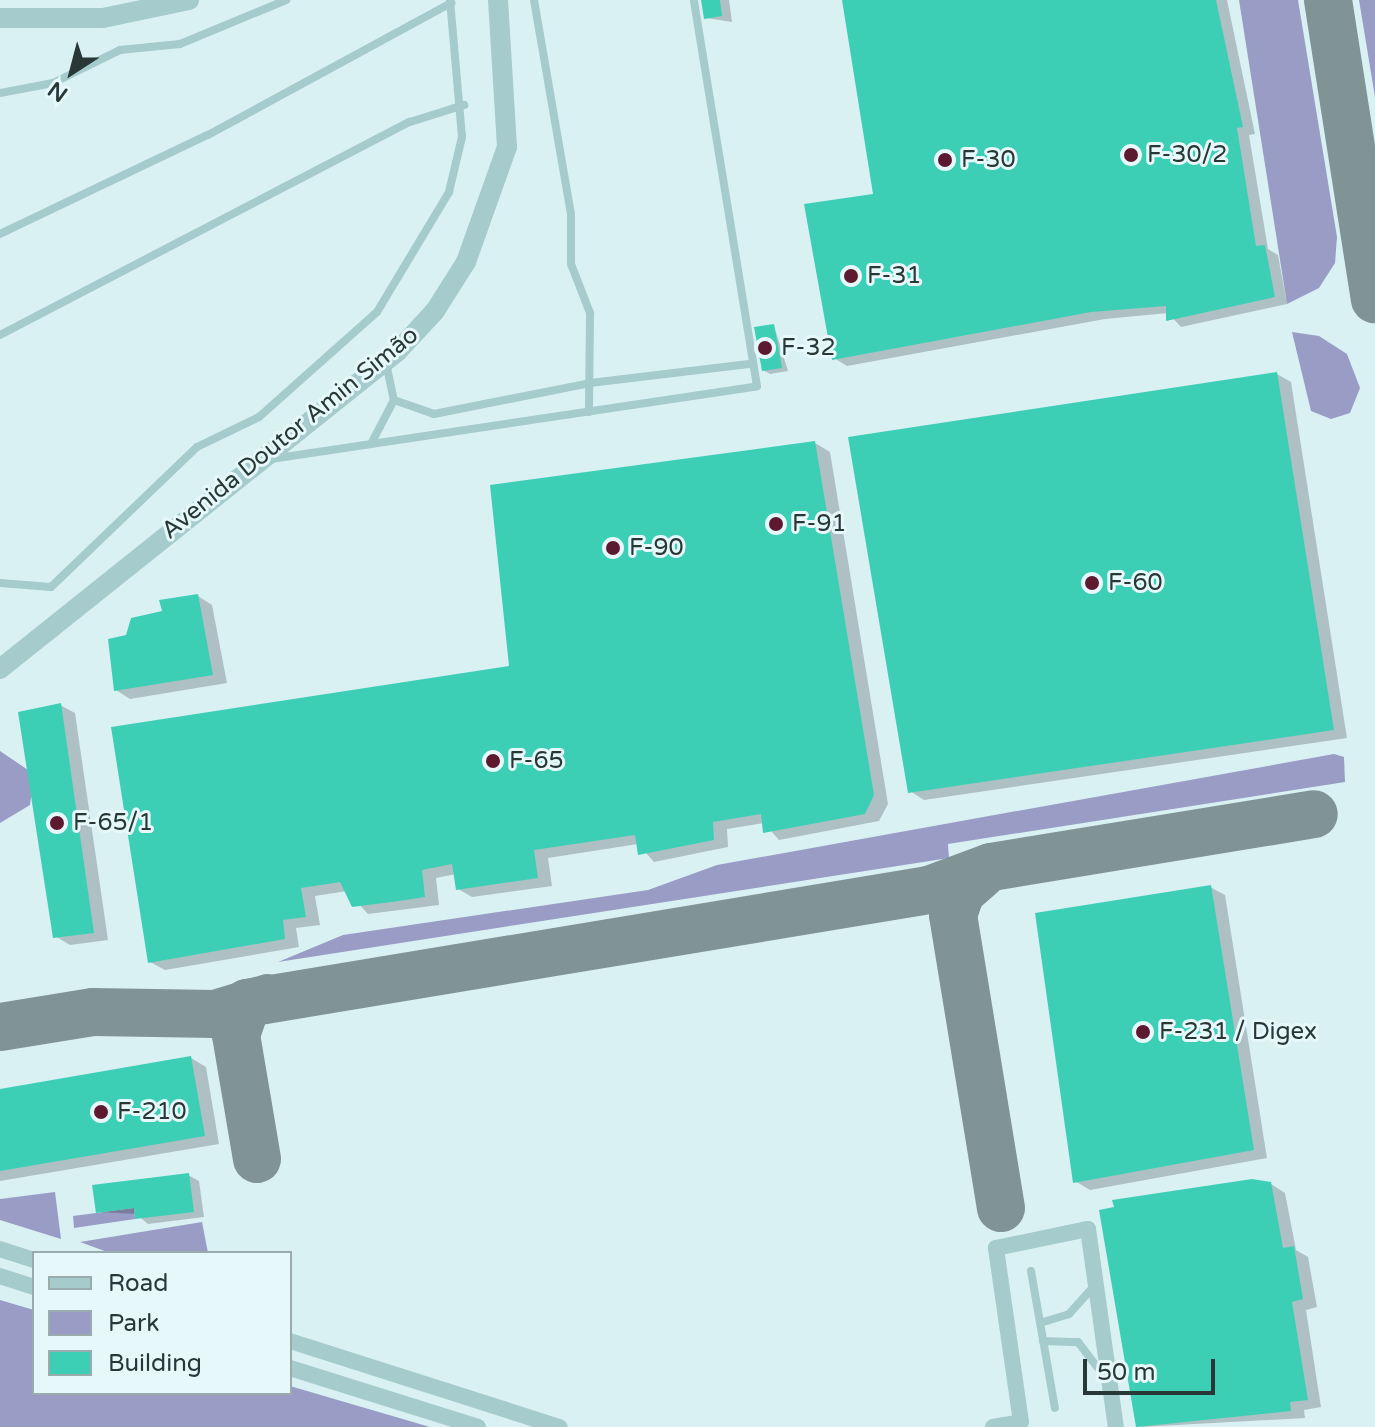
<!DOCTYPE html>
<meta charset="utf-8">
<style>
body{margin:0}
#map{position:relative;width:1375px;height:1427px;overflow:hidden;background:#daf1f4;font-family:"Varela Round",sans-serif}
div>[style]{position:absolute}
[style*='--x']{left:calc(var(--x)*1px);top:calc(var(--y)*1px);width:calc(var(--w)*1px);rotate:calc(var(--a)*1deg)}
.green>*{inset:0;background:#999cc4}
.shadow>*{inset:0;background:#0003}
.taxiway>*{height:48px;margin:-24px;padding:0 24px;transform-origin:24px;border-radius:24px;background:#809495}
.building>*{inset:0;background:#3dcfb6}
.service>*{height:8px;margin:-4px;padding:0 4px;transform-origin:4px;border-radius:4px;background:#a5cbcd}
.minor>*{height:16px;margin:-8px;padding:0 8px;transform-origin:8px;border-radius:8px;background:#a5cbcd}
.tertiary>*{height:20px;margin:-10px;padding:0 10px;transform-origin:10px;border-radius:10px;background:#a5cbcd}
.dots>*{width:22px;height:22px;translate:-50% -50%;box-sizing:border-box;border:4px solid #e7f8fb;border-radius:50%}
span{translate:-50% -50%;white-space:nowrap;text-align:center;line-height:1.15;-webkit-text-stroke:6px #e7f8fb;paint-order:stroke}
.poi-label{font-size:24px;color:#273836}
.left{translate:0 -50%;text-align:left}
.street-label{font-size:24px;color:#273836}
.legend{position:absolute;left:32px;top:1251px;width:260px;height:144px;box-sizing:border-box;background:#e7f8fb;border:2px solid #9aabac;margin:0;padding:10px 14px;list-style:none;font-size:24px;color:#273836}
.legend li{display:flex;align-items:center;gap:16px;height:40px}
.legend b{width:40px;border:2px solid #9aabac}
.north{position:absolute;left:32px;top:32px;width:80px;height:80px;-webkit-text-stroke:6px #e7f8fb;paint-order:stroke;rotate:216deg;font-size:22px;font-weight:700;line-height:32px;text-align:center;color:#273836}
.north::after{content:'';display:block;margin:auto;width:28px;height:36px;background:#273836;clip-path:polygon(50% 0,100% 100%,50% 72%,0 100%)}
.scale{position:absolute;left:1083px;top:1359px;width:132px;height:36px;box-sizing:border-box;border:4px solid #273836;border-top:0;padding-left:10px;font-size:24px;line-height:28px;white-space:nowrap;color:#273836;-webkit-text-stroke:6px #e7f8fb;paint-order:stroke}
</style>
<div id="map">
<div class="green">
<i style="clip-path:polygon(1239px 0,1298px 0,1337px 237px,1335px 263px,1319px 288px,1287px 304px)"></i>
<i style="clip-path:polygon(1359px 0,1375px 0,1375px 97px)"></i>
<i style="clip-path:polygon(1292px 332px,1319px 336px,1347px 354px,1360px 388px,1350px 413px,1331px 419px,1311px 411px)"></i>
<i style="clip-path:polygon(0 751px,34px 774px,30px 805px,0 823px)"></i>
<i style="clip-path:polygon(1334px 754px,1344px 757px,1345px 782px,948px 844px,949px 858px,278px 962px,343px 935px,648px 890px,717px 865px)"></i>
<i style="clip-path:polygon(55px 1192px,61px 1239px,0 1220px,0 1199px)"></i>
<i style="clip-path:polygon(134px 1208px,135px 1219px,74px 1228px,73px 1216px)"></i>
<i style="clip-path:polygon(202px 1222px,208px 1253px,110px 1253px,80px 1242px)"></i>
<i style="clip-path:polygon(0 1300px,34px 1310px,34px 1393px,290px 1393px,290px 1386px,430px 1427px,0 1427px)"></i>
</div>
<div class="shadow">
<i style="clip-path:polygon(702px 0,729px 0,732px 22px,706px 18px)"></i>
<i style="clip-path:polygon(844px 0,1227px 0,1255px 134px,1249px 135px,1268px 249px,1278px 255px,1287px 304px,1181px 327px,1168px 313px,1105px 319px,847px 366px,834px 358px,876px 196px)"></i>
<i style="clip-path:polygon(774px 326px,788px 371px,770px 374px,763px 370px)"></i>
<i style="clip-path:polygon(1277px 374px,1291px 382px,1347px 738px,924px 800px,910px 791px)"></i>
<i style="clip-path:polygon(815px 443px,830px 452px,888px 804px,879px 821px,779px 840px,764px 823px,727px 829px,728px 847px,654px 862px,638px 844px,548px 858px,552px 886px,472px 897px,458px 889px,456px 874px,436px 878px,439px 905px,368px 914px,347px 891px,315px 896px,320px 925px,296px 928px,299px 947px,165px 970px,150px 962px,511px 667px)"></i>
<i style="clip-path:polygon(198px 596px,212px 605px,227px 683px,130px 699px,116px 690px,127px 637px)"></i>
<i style="clip-path:polygon(60px 705px,75px 713px,108px 940px,70px 945px,55px 936px)"></i>
<i style="clip-path:polygon(1210px 887px,1225px 895px,1267px 1158px,1090px 1190px,1075px 1181px)"></i>
<i style="clip-path:polygon(191px 1058px,206px 1067px,219px 1144px,0 1181px,0 1091px)"></i>
<i style="clip-path:polygon(188px 1175px,199px 1181px,204px 1217px,148px 1224px,136px 1214px,98px 1212px)"></i>
<i style="clip-path:polygon(1271px 1184px,1285px 1193px,1296px 1250px,1308px 1257px,1317px 1307px,1306px 1310px,1321px 1407px,1304px 1410px,1305px 1418px,1141px 1427px)"></i>
</div>
<div class="taxiway">
<i style="--x:1328;--y:0;--w:303;--a:81.1"></i>
<i style="--x:982;--y:874;--w:28;--a:139"></i>
<i style="--x:961;--y:892;--w:24;--a:109"></i>
<i style="--x:953;--y:915;--w:297;--a:80.7"></i>
<i style="--x:0;--y:1027;--w:94;--a:-9.2"></i>
<i style="--x:93;--y:1012;--w:122;--a:0.9"></i>
<i style="--x:215;--y:1014;--w:55;--a:-16.8"></i>
<i style="--x:257;--y:1159;--w:126;--a:-99.6"></i>
<i style="--x:236;--y:1035;--w:34;--a:-71"></i>
<i style="--x:247;--y:1003;--w:691;--a:-9.41"></i>
<i style="--x:929;--y:890;--w:66;--a:-20.4"></i>
<i style="--x:991;--y:867;--w:327;--a:-9.3"></i>
</div>
<div class="building">
<i style="clip-path:polygon(701px 0,720px 0,722px 16px,704px 19px)"></i>
<i style="clip-path:polygon(842px 0,1216px 0,1243px 127px,1237px 128px,1256px 246px,1265px 245px,1275px 297px,1166px 321px,1166px 306px,1091px 312px,832px 360px,804px 204px,873px 194px)"></i>
<i style="clip-path:polygon(774px 324px,782px 368px,762px 371px,754px 327px)"></i>
<i style="clip-path:polygon(1277px 372px,1334px 730px,908px 793px,848px 437px)"></i>
<i style="clip-path:polygon(815px 441px,874px 795px,865px 814px,763px 833px,761px 814px,713px 822px,714px 840px,638px 855px,635px 835px,534px 850px,538px 878px,456px 890px,452px 864px,422px 870px,425px 897px,399px 901px,352px 907px,340px 882px,301px 888px,306px 917px,283px 920px,285px 939px,148px 963px,111px 727px,509px 666px,490px 485px)"></i>
<i style="clip-path:polygon(198px 594px,213px 675px,114px 691px,108px 639px,126px 635px,131px 618px,162px 611px,159px 600px)"></i>
<i style="clip-path:polygon(61px 703px,94px 933px,53px 938px,18px 712px)"></i>
<i style="clip-path:polygon(1211px 885px,1254px 1150px,1073px 1183px,1035px 913px)"></i>
<i style="clip-path:polygon(191px 1056px,205px 1136px,0 1171px,0 1089px)"></i>
<i style="clip-path:polygon(189px 1173px,194px 1212px,135px 1219px,134px 1208px,96px 1213px,92px 1185px)"></i>
<i style="clip-path:polygon(1252px 1179px,1271px 1182px,1283px 1248px,1294px 1246px,1303px 1299px,1292px 1302px,1308px 1400px,1290px 1402px,1291px 1411px,1136px 1427px,1099px 1210px,1114px 1207px,1112px 1200px)"></i>
</div>
<div class="service">
<i style="--x:534;--y:0;--w:217;--a:80.2"></i>
<i style="--x:571;--y:214;--w:50;--a:90"></i>
<i style="--x:571;--y:264;--w:53;--a:68.8"></i>
<i style="--x:590;--y:313;--w:99;--a:90.6"></i>
<i style="--x:0;--y:93;--w:54;--a:-10.7"></i>
<i style="--x:53;--y:83;--w:75;--a:-26.2"></i>
<i style="--x:120;--y:50;--w:60;--a:-5.7"></i>
<i style="--x:180;--y:44;--w:115;--a:-22.5"></i>
<i style="--x:0;--y:234;--w:230;--a:-25.5"></i>
<i style="--x:208;--y:135;--w:277;--a:-28.5"></i>
<i style="--x:0;--y:335;--w:462;--a:-27.5"></i>
<i style="--x:410;--y:122;--w:57;--a:-17.5"></i>
<i style="--x:386;--y:363;--w:38;--a:78"></i>
<i style="--x:394;--y:400;--w:42;--a:19.3"></i>
<i style="--x:434;--y:414;--w:159;--a:-11.2"></i>
<i style="--x:590;--y:383;--w:160;--a:-6.8"></i>
<i style="--x:371;--y:444;--w:50;--a:-62.4"></i>
<i style="--x:271;--y:459;--w:491;--a:-8.5"></i>
<i style="--x:757;--y:386;--w:391;--a:-99.3"></i>
<i style="--x:0;--y:583;--w:51;--a:4.5"></i>
<i style="--x:51;--y:587;--w:202;--a:-43.8"></i>
<i style="--x:197;--y:447;--w:69;--a:-25.8"></i>
<i style="--x:259;--y:417;--w:158;--a:-41.7"></i>
<i style="--x:377;--y:312;--w:140;--a:-59"></i>
<i style="--x:449;--y:192;--w:57;--a:-76.7"></i>
<i style="--x:462;--y:137;--w:138;--a:-95"></i>
<i style="--x:1031;--y:1271;--w:139;--a:80.1"></i>
<i style="--x:1040;--y:1323;--w:30;--a:-17"></i>
<i style="--x:1069;--y:1314;--w:38;--a:-48"></i>
<i style="--x:1043;--y:1341;--w:35;--a:2"></i>
<i style="--x:1078;--y:1342;--w:43;--a:52.6"></i>
</div>
<div class="minor">
<i style="--x:0;--y:1249;--w:36;--a:18"></i>
<i style="--x:0;--y:1276;--w:36;--a:18"></i>
<i style="--x:290;--y:1341;--w:283;--a:17.7"></i>
<i style="--x:290;--y:1368;--w:197;--a:17.4"></i>
<i style="--x:993;--y:1427;--w:28;--a:-10"></i>
<i style="--x:1021;--y:1422;--w:176;--a:-98.2"></i>
<i style="--x:996;--y:1248;--w:94;--a:-11.7"></i>
<i style="--x:1088;--y:1229;--w:200;--a:82"></i>
</div>
<div class="tertiary">
<i style="--x:0;--y:18;--w:103;--a:0"></i>
<i style="--x:103;--y:18;--w:88;--a:-11.8"></i>
<i style="--x:0;--y:669;--w:508;--a:-38.61"></i>
<i style="--x:397;--y:352;--w:56;--a:-47.2"></i>
<i style="--x:435;--y:311;--w:58;--a:-57.7"></i>
<i style="--x:466;--y:262;--w:122;--a:-70.4"></i>
<i style="--x:507;--y:147;--w:147;--a:-93.5"></i>
</div>
<div class="dots">
<i style="left:1131px;top:155px;background:#5d1930"></i>
<i style="left:945px;top:160px;background:#5d1930"></i>
<i style="left:851px;top:276px;background:#5d1930"></i>
<i style="left:765px;top:348px;background:#5d1930"></i>
<i style="left:776px;top:524px;background:#5d1930"></i>
<i style="left:613px;top:548px;background:#5d1930"></i>
<i style="left:1092px;top:583px;background:#5d1930"></i>
<i style="left:493px;top:761px;background:#5d1930"></i>
<i style="left:57px;top:823px;background:#5d1930"></i>
<i style="left:1143px;top:1032px;background:#5d1930"></i>
<i style="left:101px;top:1112px;background:#5d1930"></i>
</div>
<div class="poi-label">
<span class="left" style="left:1147px;top:155px">F-30/2</span>
<span class="left" style="left:961px;top:160px">F-30</span>
<span class="left" style="left:867px;top:276px">F-31</span>
<span class="left" style="left:781px;top:348px">F-32</span>
<span class="left" style="left:792px;top:524px">F-91</span>
<span class="left" style="left:629px;top:548px">F-90</span>
<span class="left" style="left:1108px;top:583px">F-60</span>
<span class="left" style="left:509px;top:761px">F-65</span>
<span class="left" style="left:73px;top:823px">F-65/1</span>
<span class="left" style="left:1159px;top:1032px">F-231 / Digex</span>
<span class="left" style="left:117px;top:1112px">F-210</span>
</div>
<div class="street-label">
<span style="left:290px;top:433px;rotate:-39deg">Avenida Doutor Amin Simão</span>
</div>
<ul class="legend">
<li><b style="height:10px;background:#a5cbcd"></b>Road</li>
<li><b style="height:22px;background:#999cc4"></b>Park</li>
<li><b style="height:22px;background:#3dcfb6"></b>Building</li>
</ul>
<div class="north">N</div>
<div class="scale">50 m</div>
</div>
